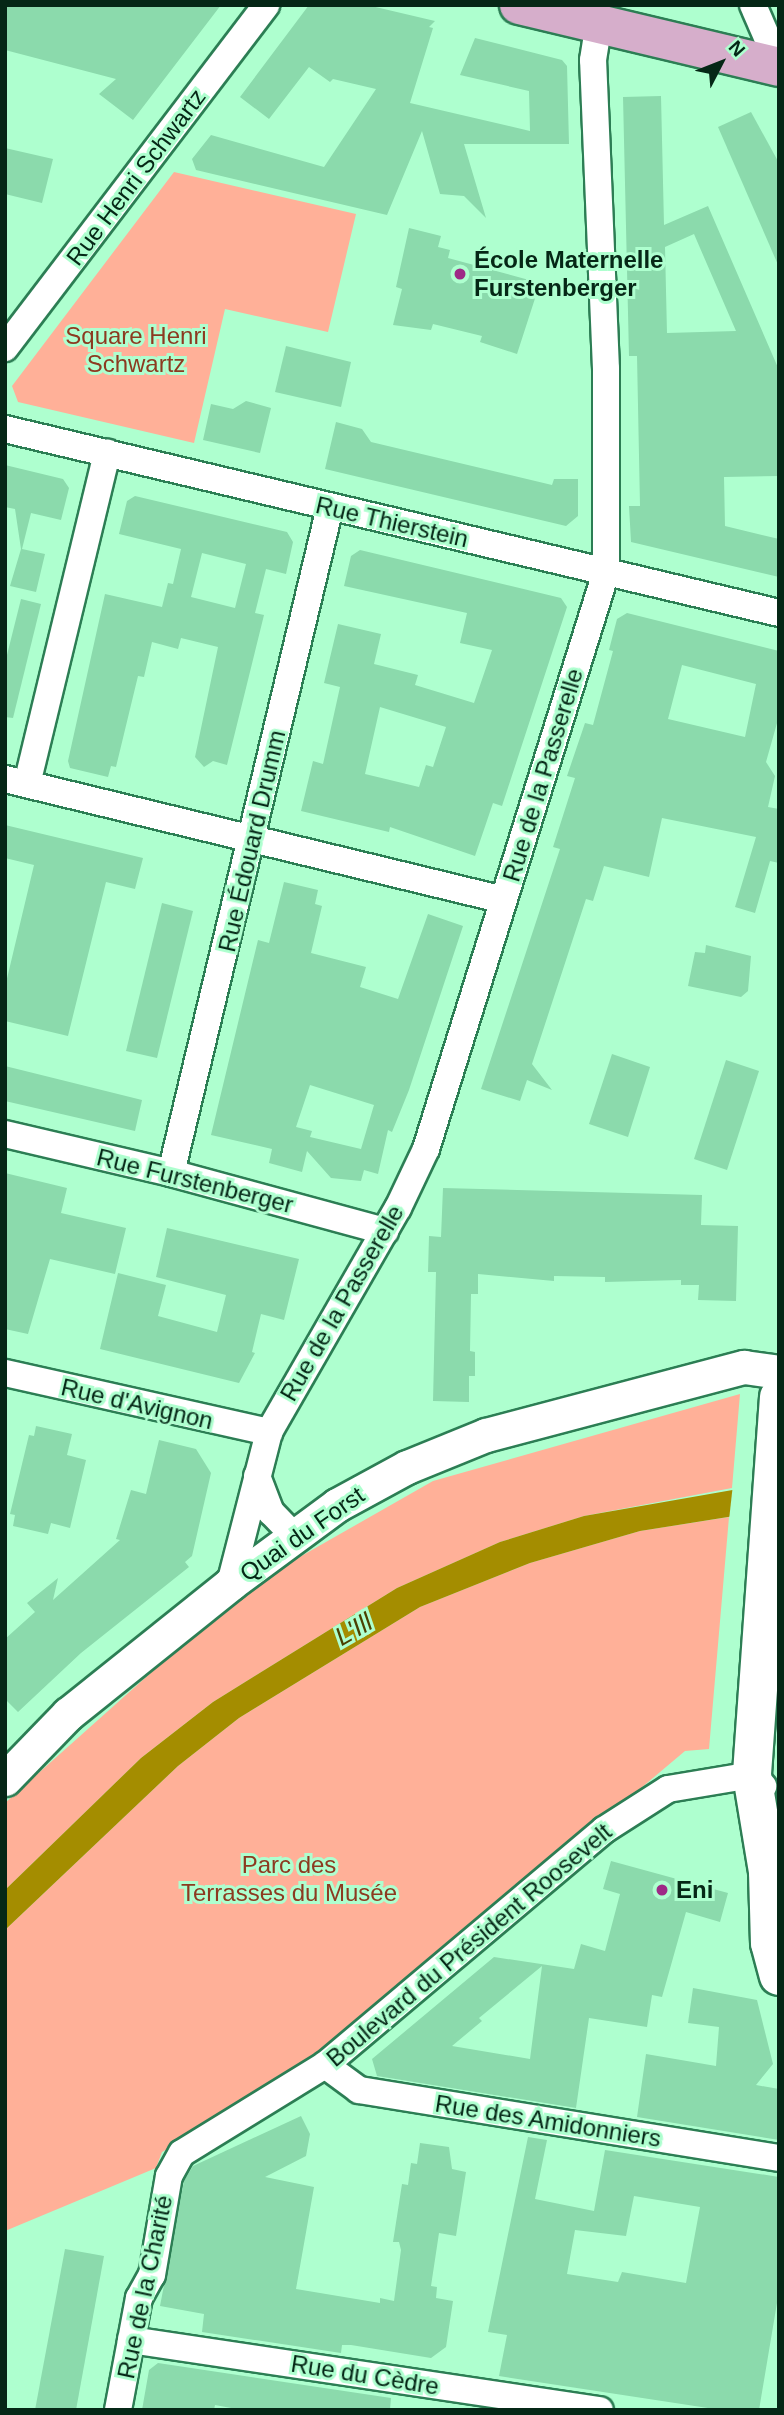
<!DOCTYPE html>
<meta charset="utf-8">
<style>
body{margin:0}
#map{position:relative;width:784px;height:2415px;overflow:hidden;background:#aeffcf;font-family:Helvetica,sans-serif}
div>[style]{position:absolute}
[style*='--x']{left:calc(var(--x)*1px);top:calc(var(--y)*1px);width:calc(var(--w)*1px);rotate:calc(var(--a)*1deg)}
.green>*{inset:0;background:#ffb098}
.water>*{inset:0;background:#a48d00}
.pier>*{inset:0;background:#aeffcf}
.building>*{inset:0;background:#8bdaac}
.roads{filter:drop-shadow(2px 0 #2c7e54) drop-shadow(-2px 0 #2c7e54) drop-shadow(0 2px #2c7e54) drop-shadow(0 -2px #2c7e54)}
.minor>*{height:26px;margin:-13px;padding:0 13px;transform-origin:13px;border-radius:13px;background:#fff}
.tertiary>*{height:33px;margin:-16.5px;padding:0 16.5px;transform-origin:16.5px;border-radius:16.5px;background:#fff}
.secondary>*{height:38px;margin:-19px;padding:0 19px;transform-origin:19px;border-radius:19px;background:#fff}
.primary>*{height:38px;margin:-19px;padding:0 19px;transform-origin:19px;border-radius:19px;background:#d6aecb}
.dots>*{width:19px;height:19px;translate:-50% -50%;box-sizing:border-box;border:4px solid #aeffcf;border-radius:50%}
span{translate:-50% -50%;white-space:nowrap;text-align:center;line-height:1.15;-webkit-text-stroke:6px #aeffcf;paint-order:stroke}
.street-label{font-size:24px;color:#052716}
.poi-label{font-size:24px;color:#052716;font-weight:700}
.left{translate:0 -50%;text-align:left}
.park-label{font-size:24px;color:#8c3a20}
.water-label{font-size:26px;color:#4b4000;font-style:italic}
.frame{position:absolute;inset:0;border:7px solid #052716;pointer-events:none}
.north{position:absolute;left:686px;top:28px;width:70px;height:70px;-webkit-text-stroke:5px #aeffcf;paint-order:stroke;rotate:48deg;font-size:19px;font-weight:700;line-height:28px;text-align:center;color:#052716}
.north::after{content:'';display:block;margin:auto;width:24px;height:32px;background:#052716;clip-path:polygon(50% 0,100% 100%,50% 72%,0 100%)}
</style>
<div id="map">
<div class="green">
<i style="clip-path:polygon(174px 172px,356px 214px,328px 332px,225px 309px,194px 443px,18px 402px,12px 386px)"></i>
<i style="clip-path:polygon(740px 1394px,732px 1488px,584px 1516px,500px 1542px,397px 1588px,213px 1702px,141px 1758px,5px 1890px,5px 1803px,247px 1587px,433px 1481px)"></i>
<i style="clip-path:polygon(729px 1517px,709px 1749px,685px 1751px,331px 2049px,246px 2105px,162px 2152px,156px 2168px,5px 2231px,5px 1930px,178px 1766px,239px 1718px,420px 1607px,530px 1563px,640px 1531px)"></i>
</div>
<div class="water">
<i style="clip-path:polygon(779px 1482px,779px 1509px,640px 1531px,530px 1563px,420px 1607px,239px 1718px,178px 1766px,5px 1930px,5px 1890px,141px 1758px,213px 1702px,397px 1588px,500px 1542px,584px 1516px)"></i>
</div>
<div class="pier">
<i style="clip-path:polygon(779px 1478px,779px 1513px,729px 1520px,733px 1484px)"></i>
</div>
<div class="building">
<i style="clip-path:polygon(5px 5px,221px 5px,133px 120px,99px 94px,116px 79px,5px 50px)"></i>
<i style="clip-path:polygon(309px 5px,367px 5px,435px 21px,429px 27px,433px 28px,410px 103px,530px 131px,529px 91px,460px 75px,475px 38px,562px 60px,567px 66px,569px 144px,464px 144px,486px 218px,464px 196px,440px 194px,422px 131px,387px 215px,196px 170px,192px 159px,211px 135px,324px 167px,376px 89px,333px 79px,330px 82px,309px 67px,269px 119px,240px 97px)"></i>
<i style="clip-path:polygon(evenodd,661px 96px,664px 225px,708px 206px,779px 370px,779px 476px,724px 477px,725px 526px,779px 539px,779px 577px,631px 542px,629px 506px,640px 506px,637px 356px,629px 356px,623px 97px,661px 96px,694px 234px,700px 248px,736px 331px,667px 333px,665px 247px,694px 234px)"></i>
<i style="clip-path:polygon(751px 112px,779px 163px,779px 267px,718px 127px)"></i>
<i style="clip-path:polygon(5px 148px,53px 159px,42px 203px,5px 194px)"></i>
<i style="clip-path:polygon(409px 228px,441px 236px,438px 247px,450px 250px,448px 258px,540px 283px,517px 354px,480px 342px,482px 336px,433px 324px,431px 330px,393px 325px,402px 289px,396px 287px)"></i>
<i style="clip-path:polygon(286px 346px,351px 362px,341px 407px,275px 392px)"></i>
<i style="clip-path:polygon(246px 401px,271px 408px,260px 453px,203px 440px,211px 404px,233px 409px)"></i>
<i style="clip-path:polygon(336px 422px,362px 429px,371px 442px,552px 485px,554px 479px,578px 479px,578px 516px,566px 526px,325px 469px)"></i>
<i style="clip-path:polygon(5px 465px,63px 479px,69px 488px,61px 520px,31px 513px,22px 549px,45px 554px,36px 592px,10px 586px,21px 549px,15px 509px,5px 507px)"></i>
<i style="clip-path:polygon(evenodd,135px 496px,287px 532px,293px 542px,286px 574px,266px 569px,255px 613px,264px 615px,227px 765px,213px 761px,204px 767px,195px 757px,218px 647px,181px 638px,178px 649px,152px 642px,144px 677px,138px 676px,116px 767px,111px 766px,108px 777px,70px 768px,68px 761px,105px 594px,162px 607px,168px 583px,173px 584px,181px 549px,119px 534px,127px 501px,135px 496px,202px 553px,246px 564px,235px 608px,191px 597px,202px 553px)"></i>
<i style="clip-path:polygon(evenodd,360px 550px,561px 598px,567px 607px,502px 806px,493px 803px,475px 856px,390px 827px,389px 832px,301px 811px,313px 761px,323px 764px,340px 687px,324px 683px,338px 624px,381px 634px,374px 664px,418px 675px,415px 685px,474px 703px,492px 650px,460px 643px,467px 613px,344px 586px,351px 556px,360px 550px,380px 707px,446px 727px,433px 767px,426px 765px,419px 787px,365px 774px,380px 707px)"></i>
<i style="clip-path:polygon(21px 599px,41px 604px,13px 718px,5px 717px,5px 663px)"></i>
<i style="clip-path:polygon(evenodd,627px 613px,779px 651px,779px 716px,766px 762px,775px 776px,768px 807px,779px 809px,779px 863px,770px 861px,755px 913px,735px 907px,756px 837px,662px 818px,649px 877px,604px 866px,593px 901px,586px 899px,532px 1064px,552px 1090px,527px 1080px,520px 1101px,481px 1089px,560px 849px,553px 847px,575px 778px,567px 776px,585px 723px,593px 725px,613px 651px,609px 650px,617px 619px,627px 613px,682px 665px,756px 684px,745px 737px,668px 719px,682px 665px)"></i>
<i style="clip-path:polygon(5px 825px,143px 858px,135px 889px,106px 882px,68px 1036px,5px 1021px,5px 987px,34px 865px,5px 858px)"></i>
<i style="clip-path:polygon(evenodd,284px 882px,318px 890px,315px 904px,322px 906px,311px 953px,366px 967px,360px 987px,398px 999px,428px 914px,463px 926px,409px 1090px,392px 1132px,388px 1130px,378px 1174px,364px 1170px,361px 1181px,331px 1178px,307px 1151px,302px 1172px,269px 1163px,272px 1149px,211px 1135px,258px 940px,269px 943px,284px 882px,310px 1085px,374px 1105px,361px 1149px,310px 1137px,312px 1131px,296px 1127px,310px 1085px)"></i>
<i style="clip-path:polygon(162px 903px,193px 911px,157px 1058px,126px 1051px)"></i>
<i style="clip-path:polygon(706px 945px,751px 956px,748px 991px,741px 997px,688px 986px,695px 952px,705px 953px)"></i>
<i style="clip-path:polygon(612px 1054px,650px 1067px,628px 1137px,589px 1124px)"></i>
<i style="clip-path:polygon(726px 1060px,759px 1071px,727px 1170px,694px 1159px)"></i>
<i style="clip-path:polygon(5px 1066px,142px 1100px,135px 1131px,5px 1101px)"></i>
<i style="clip-path:polygon(5px 1173px,67px 1188px,61px 1213px,126px 1228px,115px 1274px,50px 1259px,28px 1334px,5px 1329px)"></i>
<i style="clip-path:polygon(443px 1188px,702px 1195px,701px 1225px,738px 1226px,736px 1301px,698px 1300px,699px 1285px,681px 1285px,681px 1280px,605px 1282px,605px 1277px,554px 1276px,554px 1281px,478px 1274px,478px 1294px,471px 1294px,470px 1351px,475px 1352px,475px 1376px,469px 1376px,469px 1402px,433px 1401px,436px 1272px,428px 1272px,429px 1236px,441px 1237px)"></i>
<i style="clip-path:polygon(167px 1228px,299px 1259px,284px 1320px,261px 1314px,252px 1352px,255px 1353px,239px 1383px,100px 1349px,118px 1273px,166px 1285px,158px 1316px,217px 1332px,226px 1295px,156px 1277px)"></i>
<i style="clip-path:polygon(36px 1426px,72px 1434px,67px 1455px,86px 1460px,70px 1528px,51px 1523px,48px 1534px,13px 1526px,15px 1515px,10px 1514px,29px 1435px,34px 1436px)"></i>
<i style="clip-path:polygon(159px 1440px,196px 1449px,211px 1473px,192px 1556px,185px 1562px,189px 1567px,81px 1653px,18px 1712px,5px 1699px,5px 1639px,35px 1612px,27px 1603px,58px 1578px,53px 1600px,120px 1540px,116px 1539px,131px 1490px,146px 1494px)"></i>
<i style="clip-path:polygon(evenodd,611px 1861px,728px 1893px,720px 1922px,686px 1912px,662px 1997px,652px 1995px,647px 2027px,589px 2018px,576px 2108px,377px 2076px,372px 2059px,494px 1957px,574px 1969px,581px 1944px,605px 1951px,620px 1894px,603px 1889px,611px 1861px,542px 1966px,530px 2059px,452px 2046px,482px 2021px,479px 2018px,542px 1966px)"></i>
<i style="clip-path:polygon(693px 1988px,757px 2000px,773px 2064px,756px 2085px,779px 2089px,779px 2140px,637px 2117px,646px 2054px,716px 2066px,719px 2027px,688px 2023px)"></i>
<i style="clip-path:polygon(301px 2116px,310px 2134px,306px 2156px,265px 2177px,314px 2187px,296px 2289px,380px 2303px,380px 2298px,394px 2301px,401px 2250px,399px 2242px,393px 2242px,402px 2184px,408px 2185px,411px 2163px,417px 2164px,420px 2143px,449px 2147px,452px 2169px,466px 2172px,456px 2236px,439px 2233px,431px 2286px,437px 2287px,436px 2298px,453px 2301px,446px 2347px,431px 2358px,351px 2345px,342px 2345px,341px 2353px,202px 2332px,204px 2314px,160px 2306px,184px 2181px,193px 2166px)"></i>
<i style="clip-path:polygon(evenodd,528px 2137px,547px 2140px,535px 2199px,594px 2211px,605px 2150px,779px 2177px,779px 2291px,759px 2410px,721px 2410px,499px 2376px,507px 2335px,488px 2332px,528px 2137px,634px 2196px,700px 2207px,686px 2283px,622px 2272px,618px 2282px,567px 2274px,575px 2230px,626px 2236px,634px 2196px)"></i>
<i style="clip-path:polygon(65px 2249px,104px 2256px,76px 2410px,35px 2410px)"></i>
<i style="clip-path:polygon(158px 2363px,391px 2398px,390px 2410px,242px 2410px,215px 2405px,214px 2410px,142px 2410px,149px 2370px)"></i>
</div>
<div class="roads">
<div class="minor">
<i style="--x:753;--y:5;--w:65;--a:66.6"></i>
<i style="--x:5;--y:348;--w:431;--a:-52.7"></i>
<i style="--x:5;--y:429;--w:796;--a:13.37"></i>
<i style="--x:5;--y:779;--w:513;--a:13.63"></i>
<i style="--x:27;--y:784;--w:341;--a:-76.4"></i>
<i style="--x:5;--y:1134;--w:171;--a:13.2"></i>
<i style="--x:171;--y:1173;--w:222;--a:15.2"></i>
<i style="--x:171;--y:1173;--w:685;--a:-76.57"></i>
<i style="--x:5;--y:1373;--w:271;--a:12.6"></i>
<i style="--x:257;--y:1476;--w:39;--a:69"></i>
<i style="--x:271;--y:1512;--w:33;--a:46"></i>
<i style="--x:230;--y:1584;--w:157;--a:-75.6"></i>
<i style="--x:269;--y:1432;--w:258;--a:-60.1"></i>
<i style="--x:398;--y:1208;--w:65;--a:-64.6"></i>
<i style="--x:426;--y:1149;--w:604;--a:-72.67"></i>
<i style="--x:606;--y:572;--w:203;--a:-90"></i>
<i style="--x:606;--y:369;--w:309;--a:-92.4"></i>
<i style="--x:593;--y:60;--w:36;--a:-81"></i>
<i style="--x:325;--y:2065;--w:42;--a:36.3"></i>
<i style="--x:359;--y:2090;--w:425;--a:9.2"></i>
<i style="--x:131;--y:2340;--w:474;--a:8.5"></i>
<i style="--x:118;--y:2410;--w:114;--a:-79.4"></i>
<i style="--x:139;--y:2298;--w:26;--a:-61"></i>
<i style="--x:152;--y:2275;--w:100;--a:-80.3"></i>
<i style="--x:169;--y:2176;--w:26;--a:-61"></i>
<i style="--x:182;--y:2153;--w:168;--a:-31.6"></i>
<i style="--x:325;--y:2065;--w:365;--a:-40.1"></i>
<i style="--x:604;--y:1830;--w:76;--a:-32.6"></i>
<i style="--x:668;--y:1789;--w:85;--a:-9.5"></i>
<i style="--x:752;--y:1775;--w:16;--a:45"></i>
</div>
<div class="tertiary">
<i style="--x:5;--y:1779;--w:91;--a:-45.9"></i>
<i style="--x:68;--y:1714;--w:208;--a:-38.7"></i>
<i style="--x:230;--y:1584;--w:133;--a:-36.4"></i>
<i style="--x:337;--y:1505;--w:80;--a:-28.5"></i>
<i style="--x:407;--y:1467;--w:85;--a:-22.1"></i>
<i style="--x:486;--y:1435;--w:267;--a:-14.8"></i>
<i style="--x:744;--y:1367;--w:35;--a:8"></i>
</div>
<div class="secondary">
<i style="--x:779;--y:1397;--w:379;--a:94.1"></i>
<i style="--x:752;--y:1775;--w:98;--a:80.6"></i>
<i style="--x:768;--y:1872;--w:71;--a:88.4"></i>
<i style="--x:770;--y:1943;--w:34;--a:75"></i>
</div>
<div class="primary">
<i style="--x:519;--y:5;--w:267;--a:13.4"></i>
</div>
</div>
<div class="dots">
<i style="left:460px;top:274px;background:#9e2a86"></i>
<i style="left:662px;top:1890px;background:#9e2a86"></i>
</div>
<div class="street-label">
<span style="left:136px;top:177px;rotate:-53deg">Rue Henri Schwartz</span>
<span style="left:392px;top:522px;rotate:13deg">Rue Thierstein</span>
<span style="left:543px;top:775px;rotate:-73deg">Rue de la Passerelle</span>
<span style="left:252px;top:841px;rotate:-77deg">Rue Édouard Drumm</span>
<span style="left:195px;top:1181px;rotate:14deg">Rue Furstenberger</span>
<span style="left:342px;top:1303px;rotate:-60deg">Rue de la Passerelle</span>
<span style="left:137px;top:1404px;rotate:13deg">Rue d'Avignon</span>
<span style="left:302px;top:1534px;rotate:-35deg">Quai du Forst</span>
<span style="left:469px;top:1945px;rotate:-40deg">Boulevard du Président Roosevelt</span>
<span style="left:548px;top:2121px;rotate:9deg">Rue des Amidonniers</span>
<span style="left:145px;top:2287px;rotate:-78deg">Rue de la Charité</span>
<span style="left:365px;top:2375px;rotate:9deg">Rue du Cèdre</span>
</div>
<div class="poi-label">
<span class="left" style="left:474px;top:274px">École Maternelle<br>Furstenberger</span>
<span class="left" style="left:676px;top:1890px">Eni</span>
</div>
<div class="park-label">
<span style="left:136px;top:350px">Square Henri<br>Schwartz</span>
<span style="left:289px;top:1879px">Parc des<br>Terrasses du Musée</span>
</div>
<div class="water-label">
<span style="left:354px;top:1630px;rotate:-30deg">L'Ill</span>
</div>
<div class="frame"></div>
<div class="north">N</div>
</div>
